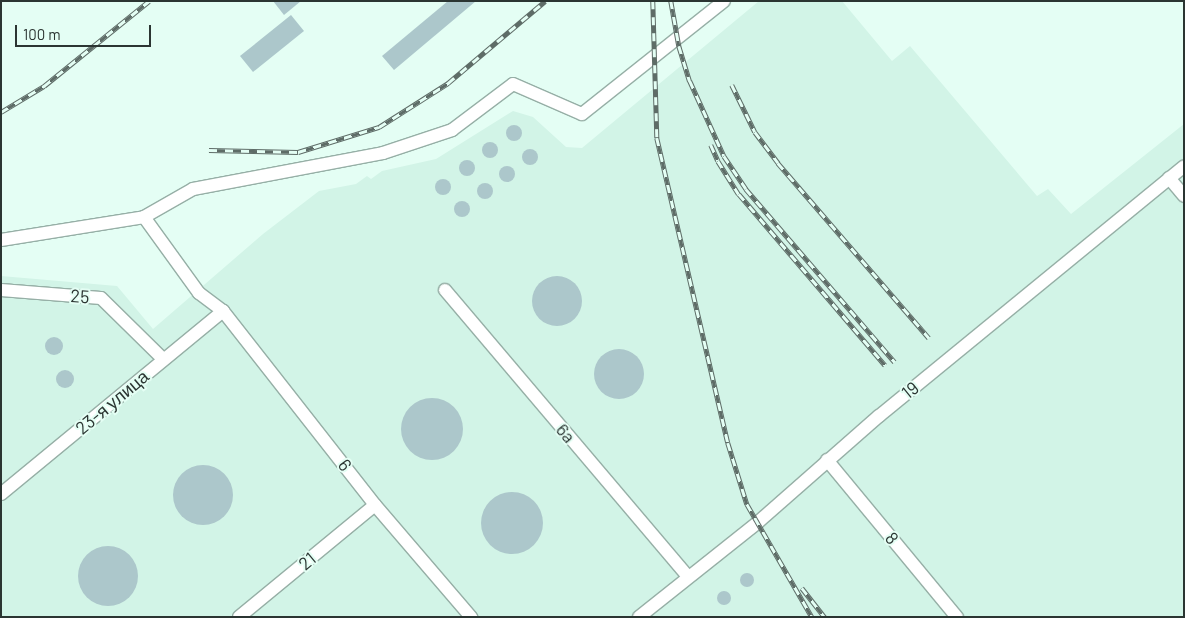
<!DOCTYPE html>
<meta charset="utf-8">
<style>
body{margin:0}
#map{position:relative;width:1185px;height:618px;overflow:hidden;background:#e4fef4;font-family:Barlow,sans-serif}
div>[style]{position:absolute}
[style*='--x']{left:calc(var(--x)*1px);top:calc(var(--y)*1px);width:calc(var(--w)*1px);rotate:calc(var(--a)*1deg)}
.built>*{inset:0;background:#d2f4e7}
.building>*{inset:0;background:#acc7cb}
.round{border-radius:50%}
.roads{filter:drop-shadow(1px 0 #96afa6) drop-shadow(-1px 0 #96afa6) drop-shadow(0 1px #96afa6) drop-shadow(0 -1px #96afa6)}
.minor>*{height:12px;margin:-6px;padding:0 6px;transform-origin:6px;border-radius:6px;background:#fff}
.rail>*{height:4.5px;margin-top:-2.25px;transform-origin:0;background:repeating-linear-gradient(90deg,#e4fef4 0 8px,#5e6c67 0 16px);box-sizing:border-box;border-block:1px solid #5e6c67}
span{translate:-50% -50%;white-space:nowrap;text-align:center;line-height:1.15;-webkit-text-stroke:4px #e4fef4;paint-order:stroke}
.street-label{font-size:18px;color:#2b3532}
.frame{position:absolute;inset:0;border:2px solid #2b3532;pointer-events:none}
.scale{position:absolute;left:15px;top:25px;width:136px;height:22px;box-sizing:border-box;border:2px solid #2b3532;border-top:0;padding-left:6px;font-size:15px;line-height:18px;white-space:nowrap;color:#2b3532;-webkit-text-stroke:4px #e4fef4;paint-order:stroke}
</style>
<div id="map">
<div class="built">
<i style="clip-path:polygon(759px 1px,842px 1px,892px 61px,910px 46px,1037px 196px,1048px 189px,1071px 214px,1184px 124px,1184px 617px,1px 617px,1px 276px,117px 286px,153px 329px,263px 234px,319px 191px,356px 184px,367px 176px,371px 179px,382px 171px,436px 159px,513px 111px,533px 117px,566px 147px,582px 148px)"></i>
</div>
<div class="building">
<i style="clip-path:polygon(273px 1px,301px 1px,284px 15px)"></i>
<i style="clip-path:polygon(448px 1px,476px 1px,394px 70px,382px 56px)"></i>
<i style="clip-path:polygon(291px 15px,304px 31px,253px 72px,240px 56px)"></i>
<i class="round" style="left:506px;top:125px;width:16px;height:16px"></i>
<i class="round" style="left:482px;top:142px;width:16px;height:16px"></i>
<i class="round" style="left:522px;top:149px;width:16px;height:16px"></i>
<i class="round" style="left:459px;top:160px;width:16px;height:16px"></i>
<i class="round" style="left:499px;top:166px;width:16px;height:16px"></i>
<i class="round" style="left:435px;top:179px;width:16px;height:16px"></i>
<i class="round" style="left:477px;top:183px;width:16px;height:16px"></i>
<i class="round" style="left:454px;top:201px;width:16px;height:16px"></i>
<i class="round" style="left:532px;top:276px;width:50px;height:50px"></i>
<i class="round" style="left:45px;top:337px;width:18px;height:18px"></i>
<i class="round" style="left:594px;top:349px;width:50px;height:50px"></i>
<i class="round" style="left:56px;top:370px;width:18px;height:18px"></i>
<i class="round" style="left:401px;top:398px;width:62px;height:62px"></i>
<i class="round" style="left:173px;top:465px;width:60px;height:60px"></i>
<i class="round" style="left:481px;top:492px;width:62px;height:62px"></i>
<i class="round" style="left:78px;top:546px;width:60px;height:60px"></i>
<i class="round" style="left:740px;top:573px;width:14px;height:14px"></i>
<i class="round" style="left:717px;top:591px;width:14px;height:14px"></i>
</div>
<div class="roads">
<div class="minor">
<i style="--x:1169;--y:178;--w:23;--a:50"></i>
<i style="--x:144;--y:217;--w:56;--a:-29.7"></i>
<i style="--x:193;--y:189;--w:193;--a:-10.7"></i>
<i style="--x:383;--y:153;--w:73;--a:-18.4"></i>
<i style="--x:452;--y:130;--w:76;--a:-37"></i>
<i style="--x:513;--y:84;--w:75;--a:23.5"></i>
<i style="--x:582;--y:114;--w:181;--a:-38.5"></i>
<i style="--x:1;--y:240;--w:145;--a:-9.1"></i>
<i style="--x:144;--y:217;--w:94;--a:54.1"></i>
<i style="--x:199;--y:293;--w:30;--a:37"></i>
<i style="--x:223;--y:311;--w:246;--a:51.9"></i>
<i style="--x:375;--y:505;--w:148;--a:49.4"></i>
<i style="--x:1;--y:290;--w:100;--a:4.6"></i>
<i style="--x:101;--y:298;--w:87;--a:44.5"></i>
<i style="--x:445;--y:290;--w:376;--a:49.7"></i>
<i style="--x:827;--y:460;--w:204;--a:50.4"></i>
<i style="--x:1;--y:494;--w:288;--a:-39.5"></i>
<i style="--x:239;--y:617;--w:176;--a:-39.5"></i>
<i style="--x:639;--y:617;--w:151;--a:-38.5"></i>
<i style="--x:757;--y:523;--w:162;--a:-41.3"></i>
<i style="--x:879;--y:416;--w:394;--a:-39.3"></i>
</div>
</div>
<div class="rail">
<i style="--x:653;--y:1;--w:137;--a:88.3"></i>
<i style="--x:657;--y:138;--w:313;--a:76.9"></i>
<i style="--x:728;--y:443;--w:64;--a:72.7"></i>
<i style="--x:747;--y:504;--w:130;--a:60.1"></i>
<i style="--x:671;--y:1;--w:46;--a:79.9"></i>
<i style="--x:679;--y:46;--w:37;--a:73"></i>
<i style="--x:690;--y:81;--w:82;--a:65.6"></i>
<i style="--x:724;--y:156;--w:40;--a:56"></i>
<i style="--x:746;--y:189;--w:228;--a:49.3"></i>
<i style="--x:732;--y:85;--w:52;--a:63.9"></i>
<i style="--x:755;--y:132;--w:39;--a:53"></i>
<i style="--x:778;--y:163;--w:231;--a:49.2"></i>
<i style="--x:1;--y:112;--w:50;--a:-31.2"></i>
<i style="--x:44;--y:86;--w:135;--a:-39"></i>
<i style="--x:711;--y:145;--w:17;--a:66"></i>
<i style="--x:718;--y:161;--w:39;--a:58"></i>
<i style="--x:739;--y:194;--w:225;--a:49.5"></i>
<i style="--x:209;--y:150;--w:89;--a:1.3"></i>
<i style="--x:298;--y:152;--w:85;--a:-17.2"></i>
<i style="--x:379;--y:127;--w:82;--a:-32.5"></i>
<i style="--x:448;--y:83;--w:127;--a:-40.2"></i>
<i style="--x:802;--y:588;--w:37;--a:52"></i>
</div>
<div class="street-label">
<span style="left:80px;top:296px;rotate:4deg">25</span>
<span style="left:910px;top:390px;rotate:-39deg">19</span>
<span style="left:112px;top:402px;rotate:-40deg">23-я улица</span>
<span style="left:566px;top:433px;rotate:50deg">6a</span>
<span style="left:345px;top:465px;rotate:53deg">6</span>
<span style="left:892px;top:538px;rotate:50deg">8</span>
<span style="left:307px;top:561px;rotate:-40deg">21</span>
</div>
<div class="frame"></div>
<div class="scale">100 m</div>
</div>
